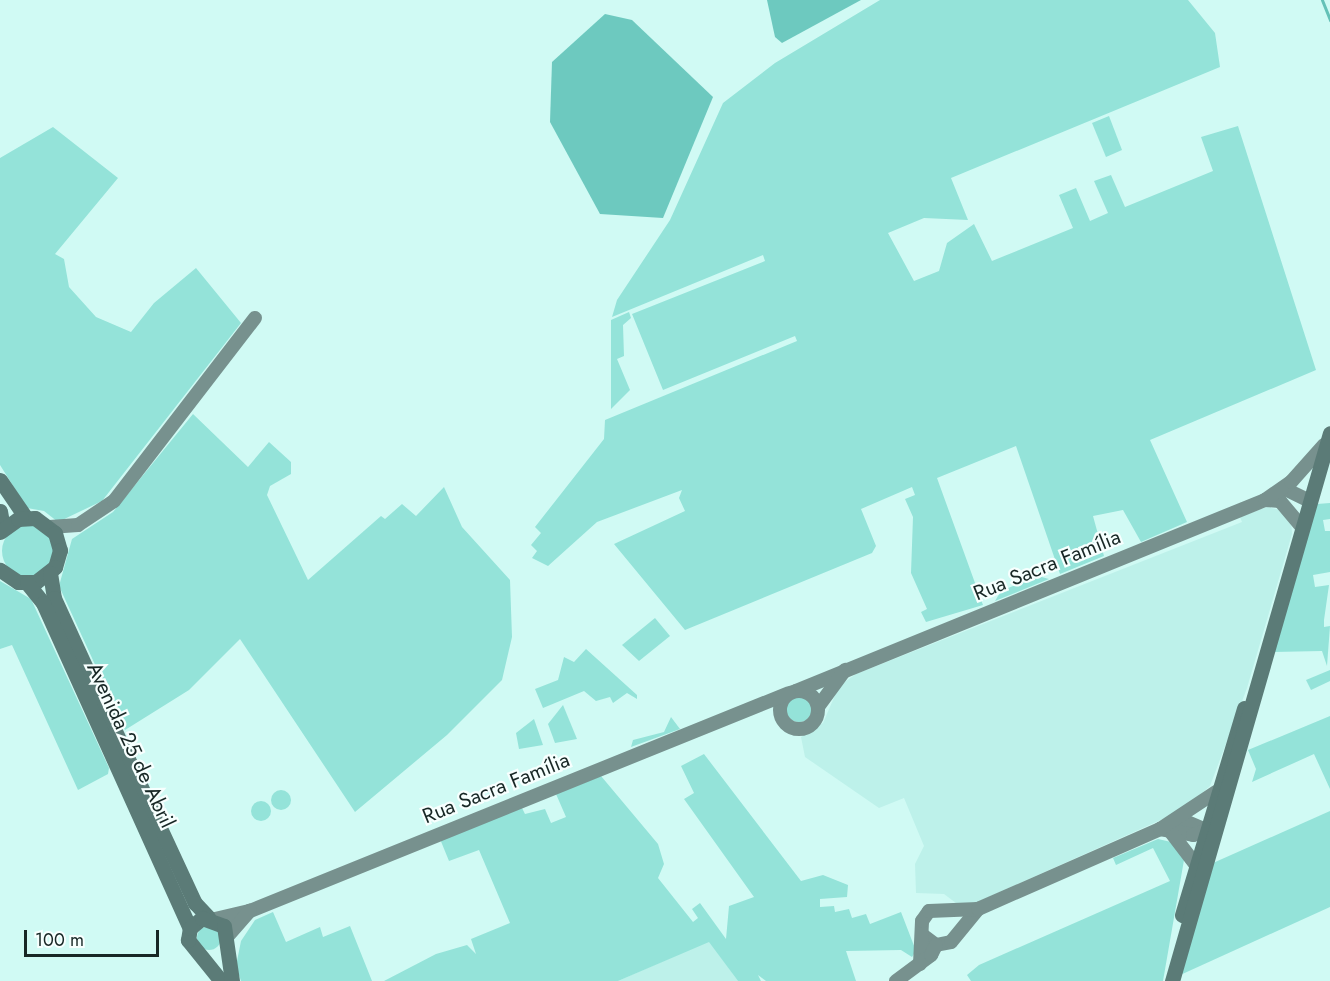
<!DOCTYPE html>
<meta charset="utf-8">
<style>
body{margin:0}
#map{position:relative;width:1330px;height:981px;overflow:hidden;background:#d0faf4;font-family:Jost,sans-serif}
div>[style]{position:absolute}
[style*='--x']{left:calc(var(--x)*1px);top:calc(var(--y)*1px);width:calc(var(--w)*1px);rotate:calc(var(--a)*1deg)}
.built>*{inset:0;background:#bdf1ea}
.green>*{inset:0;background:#94e3d9}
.round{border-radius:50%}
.forest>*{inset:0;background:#6dc9bf}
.stream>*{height:3px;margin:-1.5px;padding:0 1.5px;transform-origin:1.5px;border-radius:1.5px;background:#64c1b7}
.secondary>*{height:14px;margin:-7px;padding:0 7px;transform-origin:7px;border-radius:7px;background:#77918e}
.secondary>.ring{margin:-7px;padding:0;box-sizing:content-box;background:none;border:14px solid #77918e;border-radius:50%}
.primary>*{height:15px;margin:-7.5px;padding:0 7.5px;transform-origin:7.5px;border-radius:7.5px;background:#5b7b77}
span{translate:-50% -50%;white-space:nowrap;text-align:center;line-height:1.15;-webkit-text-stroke:4.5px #f7fffe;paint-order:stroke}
.street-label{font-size:21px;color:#172725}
.scale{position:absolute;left:24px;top:930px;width:135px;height:27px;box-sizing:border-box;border:3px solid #172725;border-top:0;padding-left:8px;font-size:18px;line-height:21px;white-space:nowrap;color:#172725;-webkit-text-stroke:4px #f7fffe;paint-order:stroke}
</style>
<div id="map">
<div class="built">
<i style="clip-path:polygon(1267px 507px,1281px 510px,1291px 520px,1292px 534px,1247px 688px,1210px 786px,1183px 810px,973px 904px,956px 903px,944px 894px,916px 893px,915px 864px,924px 846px,904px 798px,879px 808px,805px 757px,801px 737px,823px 723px,839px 686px,856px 674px,1242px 522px,1240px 517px)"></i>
<i style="clip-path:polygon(709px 941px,738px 981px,618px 981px)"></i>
</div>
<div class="green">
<i style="clip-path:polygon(880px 0,1188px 0,1215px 33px,1220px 67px,951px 178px,968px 220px,924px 218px,888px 233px,914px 281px,939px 271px,947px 243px,974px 224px,992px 261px,1073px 228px,1059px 195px,1076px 188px,1090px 221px,1108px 213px,1094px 181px,1111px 175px,1125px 207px,1213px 171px,1201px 137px,1238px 126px,1316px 370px,1150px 440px,1187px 522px,1141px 542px,1123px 510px,1093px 516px,1104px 556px,1060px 574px,1016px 446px,937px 478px,983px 605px,926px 622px,921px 612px,927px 609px,911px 573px,913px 517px,905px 499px,915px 495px,912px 487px,861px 509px,876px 546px,872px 553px,685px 630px,614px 544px,685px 511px,679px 498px,682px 490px,597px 522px,548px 566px,532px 558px,537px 551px,531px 545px,541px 533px,535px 527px,604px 439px,605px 420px,797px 341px,795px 336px,663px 390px,632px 314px,765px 261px,763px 255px,612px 317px,617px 300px,670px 220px,723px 103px,775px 63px)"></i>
<i style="clip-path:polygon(1109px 116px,1122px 150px,1106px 157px,1092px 123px)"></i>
<i style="clip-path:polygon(53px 127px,118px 178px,55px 254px,64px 259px,69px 287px,96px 317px,131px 332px,154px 303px,196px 268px,241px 323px,102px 501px,58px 522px,44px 511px,27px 508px,0 465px,0 158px)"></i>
<i style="clip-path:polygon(629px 312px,631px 318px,623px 325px,624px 356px,617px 359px,630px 390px,611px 409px,611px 320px)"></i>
<i style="clip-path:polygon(193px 414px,248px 467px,269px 442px,291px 462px,291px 474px,270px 486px,267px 495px,308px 580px,381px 516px,385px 519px,402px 504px,416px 516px,444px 487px,462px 527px,510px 580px,512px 637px,502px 680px,447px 735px,355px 812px,240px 639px,189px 690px,125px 730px,59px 586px,72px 539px,113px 512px)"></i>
<i style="clip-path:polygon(1330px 503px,1330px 519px,1323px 520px,1325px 531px,1330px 531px,1330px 572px,1313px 575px,1315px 587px,1329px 585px,1324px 620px,1324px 627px,1330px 626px,1327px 666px,1322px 651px,1273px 652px,1317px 504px)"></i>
<i class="round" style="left:2px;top:525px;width:52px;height:52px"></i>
<i style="clip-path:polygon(1038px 576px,1049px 579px,995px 601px,1001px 591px)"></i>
<i style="clip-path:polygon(0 581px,31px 599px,109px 768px,108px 774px,78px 790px,12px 645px,0 649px)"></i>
<i style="clip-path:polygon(655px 618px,670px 636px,639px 661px,622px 645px)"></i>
<i style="clip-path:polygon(586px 649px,637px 695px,637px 699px,627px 693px,613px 703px,610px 697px,596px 701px,584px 691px,543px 708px,535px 689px,558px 680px,564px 657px,574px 662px)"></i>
<i style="clip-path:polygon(1330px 670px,1330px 681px,1311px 690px,1306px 680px)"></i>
<i class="round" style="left:786px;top:696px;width:26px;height:26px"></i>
<i style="clip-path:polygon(563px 705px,577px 739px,555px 743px,548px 724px)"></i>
<i style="clip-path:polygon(1330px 716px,1330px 789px,1314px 754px,1252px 782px,1256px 769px,1248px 750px)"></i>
<i style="clip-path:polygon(671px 717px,680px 729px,631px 747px,633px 740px,664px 732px)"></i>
<i style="clip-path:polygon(534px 719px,543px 745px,519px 749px,516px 733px)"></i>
<i style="clip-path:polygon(704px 754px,801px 881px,823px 875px,848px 885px,847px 897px,820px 899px,820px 907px,834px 906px,835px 912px,849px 909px,852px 918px,866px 914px,870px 924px,901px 912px,916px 951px,912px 957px,901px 950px,846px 951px,856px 981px,766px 981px,758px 975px,761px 981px,738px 981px,709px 942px,618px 981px,384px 981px,436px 954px,467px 945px,476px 954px,471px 939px,510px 923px,479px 850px,449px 861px,440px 839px,522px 808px,525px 814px,545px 809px,551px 823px,566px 817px,556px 794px,601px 776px,658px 844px,664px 864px,658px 878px,693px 922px,698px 918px,692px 909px,700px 903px,726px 939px,729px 906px,754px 897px,684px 799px,694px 793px,681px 766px)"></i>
<i class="round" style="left:271px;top:790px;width:20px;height:20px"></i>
<i class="round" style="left:251px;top:801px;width:20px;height:20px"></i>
<i style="clip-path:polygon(1330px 811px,1330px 907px,1178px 976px,1213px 863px)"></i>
<i style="clip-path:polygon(1158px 839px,1171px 842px,1184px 860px,1163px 981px,971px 981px,967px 975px,979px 965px,1170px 881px,1153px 848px,1116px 865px,1113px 858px)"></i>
<i style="clip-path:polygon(273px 912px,286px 942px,320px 927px,323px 937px,350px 926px,372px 981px,241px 981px,236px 966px,241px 941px,255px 920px)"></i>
<i class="round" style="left:197px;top:926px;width:24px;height:24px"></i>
</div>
<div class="forest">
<i style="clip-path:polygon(767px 0,861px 0,782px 43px,775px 37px)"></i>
<i style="clip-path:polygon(605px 14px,632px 20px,713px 97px,663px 218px,600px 214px,550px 122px,552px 62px)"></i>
</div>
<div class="stream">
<i style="--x:1322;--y:0;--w:22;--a:68"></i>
</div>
<div class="secondary">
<i style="--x:1283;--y:488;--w:30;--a:26"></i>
<i style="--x:1265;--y:500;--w:15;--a:4"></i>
<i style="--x:1280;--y:501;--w:35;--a:50"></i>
<i style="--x:50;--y:527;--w:28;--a:-4"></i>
<i style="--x:78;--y:525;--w:43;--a:-33.7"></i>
<i style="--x:114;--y:501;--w:231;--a:-52.4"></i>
<i class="ring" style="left:780px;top:691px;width:24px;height:24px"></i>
<i style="--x:796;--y:691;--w:506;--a:-22.16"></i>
<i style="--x:1265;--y:500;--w:32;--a:-35"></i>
<i style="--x:1291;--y:482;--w:50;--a:-48.3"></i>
<i style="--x:818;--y:707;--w:46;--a:-53.9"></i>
<i style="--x:1180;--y:819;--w:30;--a:23"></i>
<i style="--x:1208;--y:831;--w:9;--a:84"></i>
<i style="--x:1160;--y:829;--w:34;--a:10"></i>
<i style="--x:1193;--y:835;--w:21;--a:-19"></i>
<i style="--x:1170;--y:831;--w:43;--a:52.6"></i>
<i style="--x:215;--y:919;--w:36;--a:-13"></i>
<i style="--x:250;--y:911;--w:581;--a:-22.02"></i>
<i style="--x:924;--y:936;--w:15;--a:37"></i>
<i style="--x:936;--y:945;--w:15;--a:-11"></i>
<i style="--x:951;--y:942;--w:43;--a:-50.7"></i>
<i style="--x:227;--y:937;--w:35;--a:-49"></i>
<i style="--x:920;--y:964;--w:43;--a:-87.3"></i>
<i style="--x:922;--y:921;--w:12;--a:-55"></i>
<i style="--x:929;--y:911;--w:49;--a:-2.3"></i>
<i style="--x:978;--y:909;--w:199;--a:-23.7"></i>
<i style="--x:1160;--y:829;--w:67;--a:-33.5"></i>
<i style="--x:896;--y:981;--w:44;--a:-36.6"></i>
<i style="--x:931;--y:955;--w:11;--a:-63"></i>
</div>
<div class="primary">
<i style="--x:0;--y:480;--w:46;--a:55.6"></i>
<i style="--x:0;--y:511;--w:17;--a:80"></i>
<i style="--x:0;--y:532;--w:22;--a:-36"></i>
<i style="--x:18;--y:519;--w:17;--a:-3"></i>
<i style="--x:35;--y:518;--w:25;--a:37"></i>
<i style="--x:55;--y:533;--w:18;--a:74"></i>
<i style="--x:60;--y:550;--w:18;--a:106"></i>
<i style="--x:55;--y:567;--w:24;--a:142"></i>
<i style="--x:36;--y:582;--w:18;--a:180"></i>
<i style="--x:18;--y:582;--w:22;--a:-146"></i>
<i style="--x:50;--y:573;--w:25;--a:81"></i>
<i style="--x:54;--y:598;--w:146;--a:65.4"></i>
<i style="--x:115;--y:731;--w:190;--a:65.1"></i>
<i style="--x:195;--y:903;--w:19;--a:47"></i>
<i style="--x:27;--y:583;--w:26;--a:51"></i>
<i style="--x:43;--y:603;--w:357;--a:65.7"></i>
<i style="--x:1182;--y:915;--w:216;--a:-73.3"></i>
<i style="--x:221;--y:981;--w:53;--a:-128.8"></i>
<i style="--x:188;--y:940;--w:12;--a:-81"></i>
<i style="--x:190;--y:928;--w:16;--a:-40"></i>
<i style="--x:202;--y:918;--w:23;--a:20"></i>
<i style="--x:224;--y:926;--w:56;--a:81.7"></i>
<i style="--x:1172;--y:981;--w:570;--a:-73.92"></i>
</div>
<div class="street-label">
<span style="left:1047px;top:565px;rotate:-22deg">Rua Sacra Família</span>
<span style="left:131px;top:745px;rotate:65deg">Avenida 25 de Abril</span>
<span style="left:496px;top:788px;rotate:-22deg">Rua Sacra Família</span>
</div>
<div class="scale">100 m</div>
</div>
